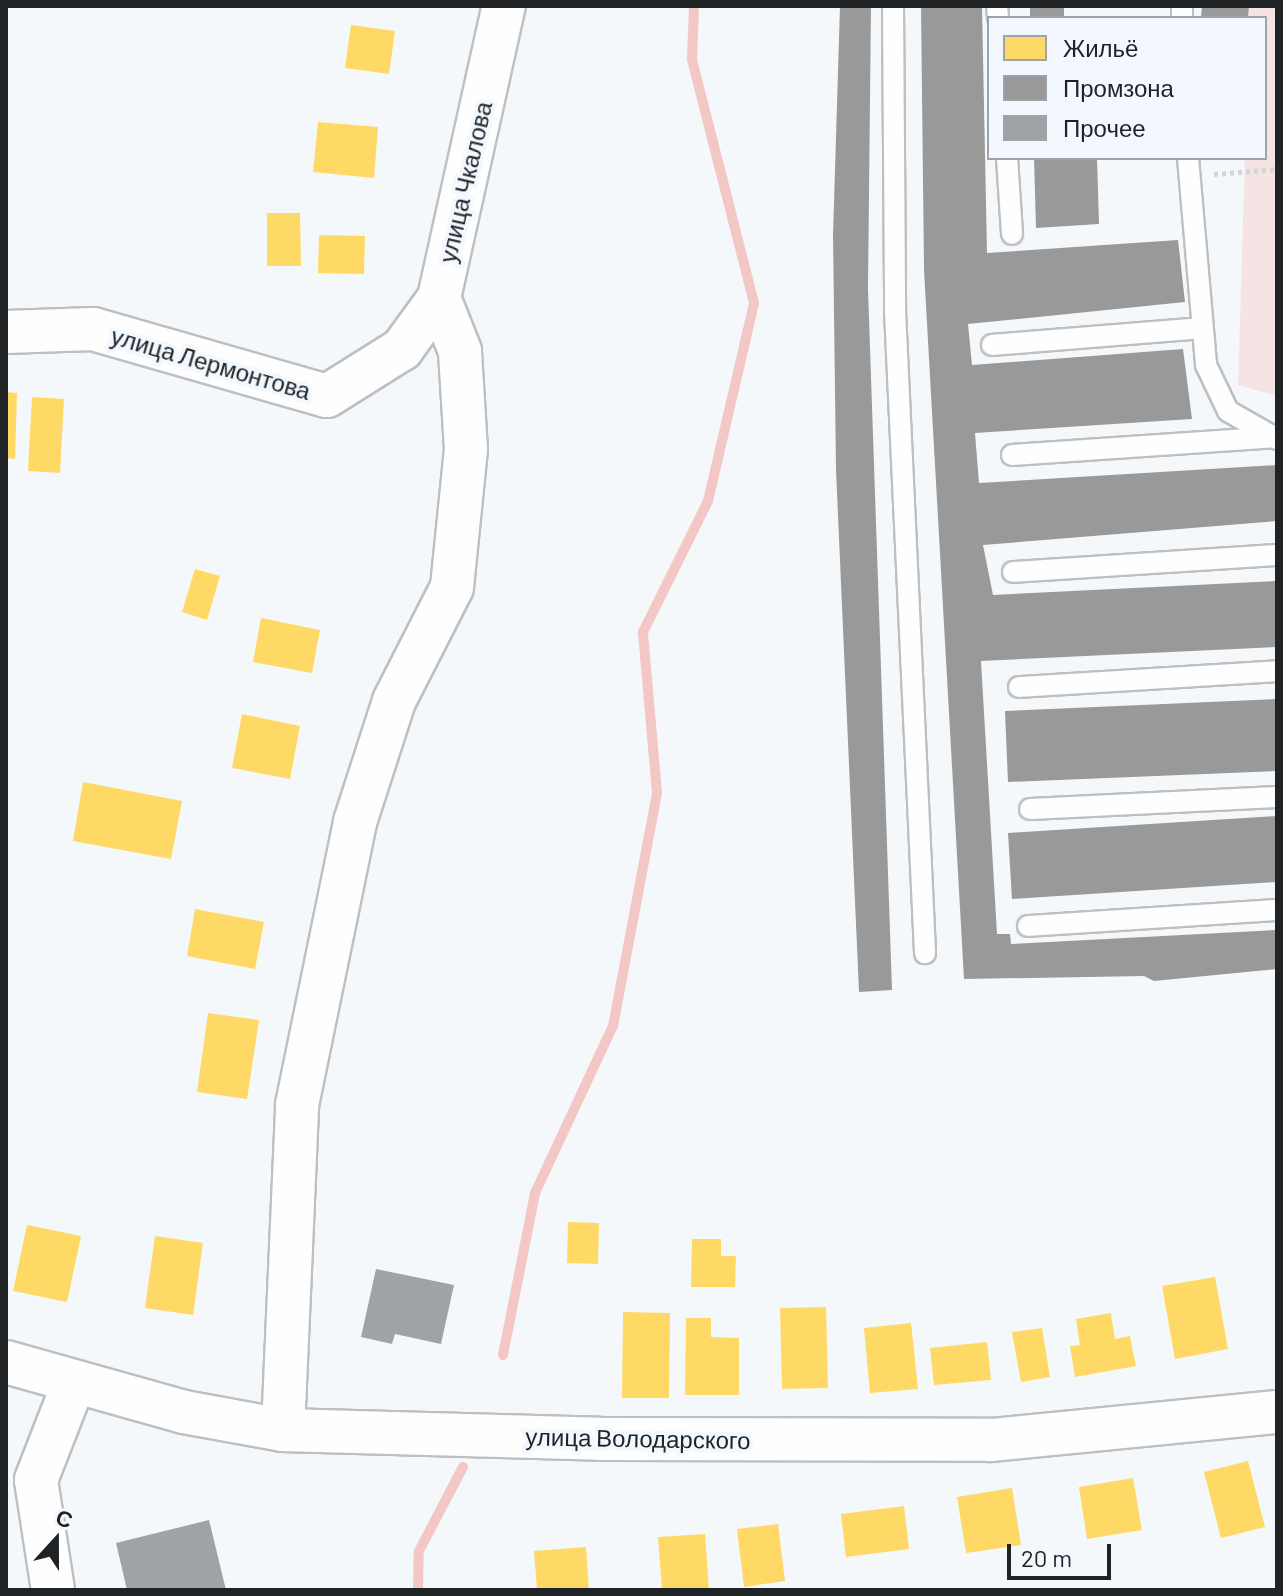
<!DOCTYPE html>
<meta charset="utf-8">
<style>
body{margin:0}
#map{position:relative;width:1283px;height:1596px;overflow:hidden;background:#f5f8fb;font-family:Barlow,sans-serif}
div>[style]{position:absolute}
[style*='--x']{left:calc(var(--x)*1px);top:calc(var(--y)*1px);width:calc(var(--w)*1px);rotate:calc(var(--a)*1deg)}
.green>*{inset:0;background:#f6e3e3}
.homes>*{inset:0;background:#ffd966}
.industry>*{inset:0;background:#999}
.stream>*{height:10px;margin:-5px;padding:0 5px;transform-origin:5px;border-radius:5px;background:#f4c7c7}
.building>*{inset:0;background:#a0a3a6}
.path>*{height:5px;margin-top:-2.5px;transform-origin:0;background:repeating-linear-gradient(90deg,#d4d5d6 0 4px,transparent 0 8px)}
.roads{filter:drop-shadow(2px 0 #bdc0c3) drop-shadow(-2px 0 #bdc0c3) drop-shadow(0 2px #bdc0c3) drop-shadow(0 -2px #bdc0c3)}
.service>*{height:20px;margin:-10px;padding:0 10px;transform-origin:10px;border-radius:10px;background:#fefefe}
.minor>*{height:42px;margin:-21px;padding:0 21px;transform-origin:21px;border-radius:21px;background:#fefefe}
span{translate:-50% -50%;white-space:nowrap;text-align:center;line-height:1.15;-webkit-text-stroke:8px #f2f8fe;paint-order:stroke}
.street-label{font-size:24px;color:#1f2326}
.frame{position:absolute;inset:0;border:8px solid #1f2326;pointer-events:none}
.legend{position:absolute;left:987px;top:16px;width:280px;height:144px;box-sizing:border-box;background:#f2f8fe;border:2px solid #9ea3a8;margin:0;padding:10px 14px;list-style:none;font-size:24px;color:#1f2326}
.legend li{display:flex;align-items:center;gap:16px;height:40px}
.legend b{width:40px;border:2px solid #9ea3a8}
.north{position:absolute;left:16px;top:1500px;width:80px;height:80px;-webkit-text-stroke:6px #f2f8fe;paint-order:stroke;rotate:21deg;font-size:22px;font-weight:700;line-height:32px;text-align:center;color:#1f2326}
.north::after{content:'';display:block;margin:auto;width:28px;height:36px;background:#1f2326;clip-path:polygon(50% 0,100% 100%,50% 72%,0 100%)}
.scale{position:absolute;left:1007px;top:1544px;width:104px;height:36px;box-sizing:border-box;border:4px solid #1f2326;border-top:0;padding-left:10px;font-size:24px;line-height:28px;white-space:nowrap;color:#1f2326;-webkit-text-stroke:6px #f2f8fe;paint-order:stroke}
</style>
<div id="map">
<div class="green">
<i style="clip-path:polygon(1249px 6px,1277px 6px,1277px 396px,1238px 385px,1245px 158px,1265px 158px,1265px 18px,1248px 18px)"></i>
</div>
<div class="homes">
<i style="clip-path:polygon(351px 25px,395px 31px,389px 74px,345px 68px)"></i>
<i style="clip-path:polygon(318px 122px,378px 127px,374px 178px,313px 172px)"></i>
<i style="clip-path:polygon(267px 213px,300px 213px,301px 266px,267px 266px)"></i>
<i style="clip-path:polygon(319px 235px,365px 236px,364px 274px,318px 273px)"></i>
<i style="clip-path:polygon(6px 392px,17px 393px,15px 459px,6px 458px)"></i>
<i style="clip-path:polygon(32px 397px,64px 399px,60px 473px,28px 471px)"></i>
<i style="clip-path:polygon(195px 569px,220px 576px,207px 620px,182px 612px)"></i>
<i style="clip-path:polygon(261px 618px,320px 630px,312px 673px,253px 662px)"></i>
<i style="clip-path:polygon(242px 714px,300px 726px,290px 779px,232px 768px)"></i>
<i style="clip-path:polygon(83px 782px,182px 801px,171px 859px,73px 841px)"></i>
<i style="clip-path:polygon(195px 909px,264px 922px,255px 969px,187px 956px)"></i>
<i style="clip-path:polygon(208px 1013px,259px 1020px,247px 1099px,197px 1092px)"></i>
<i style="clip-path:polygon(568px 1222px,599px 1223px,598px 1264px,567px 1263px)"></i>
<i style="clip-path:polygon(27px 1225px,81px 1236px,67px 1302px,13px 1291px)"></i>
<i style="clip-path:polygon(155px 1236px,203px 1243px,193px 1315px,145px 1308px)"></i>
<i style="clip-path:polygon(692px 1239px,721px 1239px,721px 1256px,736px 1256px,735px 1287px,691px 1287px)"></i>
<i style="clip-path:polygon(1215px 1277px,1228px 1349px,1175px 1359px,1162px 1286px)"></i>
<i style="clip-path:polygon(826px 1307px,828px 1388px,782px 1389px,780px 1308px)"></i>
<i style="clip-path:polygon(623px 1312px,670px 1313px,669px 1398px,622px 1398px)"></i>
<i style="clip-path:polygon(1111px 1313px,1115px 1339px,1130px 1336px,1136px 1366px,1075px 1377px,1070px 1346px,1080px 1345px,1076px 1319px)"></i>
<i style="clip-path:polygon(686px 1318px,711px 1318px,711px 1337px,739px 1338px,739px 1395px,685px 1395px)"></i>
<i style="clip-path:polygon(911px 1323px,918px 1389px,870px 1393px,864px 1328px)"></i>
<i style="clip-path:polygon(1042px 1328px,1050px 1377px,1021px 1382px,1012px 1332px)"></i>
<i style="clip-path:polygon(987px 1342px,991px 1380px,934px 1385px,930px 1348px)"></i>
<i style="clip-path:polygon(1248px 1461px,1265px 1527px,1221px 1538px,1204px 1472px)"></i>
<i style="clip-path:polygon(1133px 1478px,1142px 1530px,1087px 1539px,1079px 1487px)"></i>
<i style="clip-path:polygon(1012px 1488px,1021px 1545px,966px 1553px,957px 1497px)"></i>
<i style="clip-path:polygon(904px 1506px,909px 1549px,846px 1557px,841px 1514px)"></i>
<i style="clip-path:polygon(778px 1524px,785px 1581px,744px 1587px,737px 1529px)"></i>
<i style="clip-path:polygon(705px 1534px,709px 1590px,662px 1590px,658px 1537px)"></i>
<i style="clip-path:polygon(586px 1547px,589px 1590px,537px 1590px,534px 1551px)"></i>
</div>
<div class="industry">
<i style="clip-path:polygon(840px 6px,871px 6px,868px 289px,892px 990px,859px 992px,836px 470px,833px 235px)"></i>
<i style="clip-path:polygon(921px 6px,982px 6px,987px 253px,1178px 240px,1185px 302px,968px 324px,972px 365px,1183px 349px,1192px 419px,975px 433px,979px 483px,1277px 465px,1277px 521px,983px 545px,993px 595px,1277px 581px,1277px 647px,981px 661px,997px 934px,1010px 934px,1011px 944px,1277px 930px,1277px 969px,1154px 981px,1144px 976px,964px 979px,924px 270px)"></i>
<i style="clip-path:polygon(1030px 6px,1064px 6px,1064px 18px,1030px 18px)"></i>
<i style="clip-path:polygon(1202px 6px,1249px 6px,1248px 18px,1201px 18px)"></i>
<i style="clip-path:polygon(1034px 158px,1097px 158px,1099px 224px,1036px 228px)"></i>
<i style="clip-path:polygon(1277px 699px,1277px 771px,1008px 782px,1005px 711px)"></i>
<i style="clip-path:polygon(1277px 816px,1277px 882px,1012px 899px,1008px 833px)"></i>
</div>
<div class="stream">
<i style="--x:503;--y:1355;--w:165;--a:-78.8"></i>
<i style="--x:535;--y:1193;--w:184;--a:-65"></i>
<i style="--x:613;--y:1026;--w:237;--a:-79.3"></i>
<i style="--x:657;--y:793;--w:162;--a:-95"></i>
<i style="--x:643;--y:632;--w:146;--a:-63.6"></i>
<i style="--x:708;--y:501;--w:203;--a:-76.9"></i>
<i style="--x:754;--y:303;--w:252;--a:-104.3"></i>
<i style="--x:692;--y:59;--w:53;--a:-87.8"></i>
<i style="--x:418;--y:1590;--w:39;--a:-89"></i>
<i style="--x:419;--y:1551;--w:95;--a:-62.4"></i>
</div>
<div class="building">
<i style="clip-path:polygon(376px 1269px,454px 1285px,441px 1344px,395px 1334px,392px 1344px,361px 1337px)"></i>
<i style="clip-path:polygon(209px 1520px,226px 1590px,127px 1590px,116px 1543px)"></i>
</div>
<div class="path">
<i style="--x:1214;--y:174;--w:63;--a:-4.5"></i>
</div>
<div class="roads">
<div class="service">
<i style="--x:893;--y:6;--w:305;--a:89.6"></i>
<i style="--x:895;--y:311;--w:643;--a:87.32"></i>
<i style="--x:997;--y:6;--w:12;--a:85"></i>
<i style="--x:1182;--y:18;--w:12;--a:-90"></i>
<i style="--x:1007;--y:158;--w:76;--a:86.2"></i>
<i style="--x:1188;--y:158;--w:208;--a:85"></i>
<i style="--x:1206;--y:365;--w:51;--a:64.4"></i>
<i style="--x:1228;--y:411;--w:56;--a:29.7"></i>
<i style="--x:992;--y:345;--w:211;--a:-4.6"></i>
<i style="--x:1012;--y:455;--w:262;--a:-3.9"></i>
<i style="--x:1013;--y:572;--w:265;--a:-3.7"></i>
<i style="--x:1019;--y:687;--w:258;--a:-3.5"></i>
<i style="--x:1030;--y:809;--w:247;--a:-2.8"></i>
<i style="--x:1028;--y:926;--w:250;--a:-3.7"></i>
</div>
<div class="minor">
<i style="--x:6;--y:332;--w:87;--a:-2"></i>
<i style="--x:93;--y:329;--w:243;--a:16"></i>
<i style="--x:327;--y:396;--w:89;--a:-32.1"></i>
<i style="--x:402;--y:349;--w:63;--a:-54"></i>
<i style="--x:439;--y:298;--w:299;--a:-77.5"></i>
<i style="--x:6;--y:1362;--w:185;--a:15.7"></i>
<i style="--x:184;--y:1412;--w:101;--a:10.3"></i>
<i style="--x:283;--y:1430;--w:317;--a:1.6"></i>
<i style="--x:600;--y:1439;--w:391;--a:0.1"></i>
<i style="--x:991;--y:1440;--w:287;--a:-5.6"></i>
<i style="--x:283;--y:1430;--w:325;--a:-87.5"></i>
<i style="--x:297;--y:1105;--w:289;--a:-78.4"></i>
<i style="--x:355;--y:822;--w:127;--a:-72.1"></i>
<i style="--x:394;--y:701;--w:128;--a:-63"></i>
<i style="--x:452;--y:587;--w:138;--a:-84.2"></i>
<i style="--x:466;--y:450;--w:99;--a:-93.5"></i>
<i style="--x:460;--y:351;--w:57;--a:-111.6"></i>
<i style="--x:53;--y:1590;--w:111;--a:-98.8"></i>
<i style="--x:36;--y:1480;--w:102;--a:-68.7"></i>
</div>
</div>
<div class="street-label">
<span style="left:465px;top:182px;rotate:-77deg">улица Чкалова</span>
<span style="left:211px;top:363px;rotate:16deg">улица Лермонтова</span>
<span style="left:638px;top:1438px;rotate:1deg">улица Володарского</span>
</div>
<div class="frame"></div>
<ul class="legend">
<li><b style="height:22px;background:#ffd966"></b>Жильё</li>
<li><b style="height:22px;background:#999"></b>Промзона</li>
<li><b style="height:22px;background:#a0a3a6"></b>Прочее</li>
</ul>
<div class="north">С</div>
<div class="scale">20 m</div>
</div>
